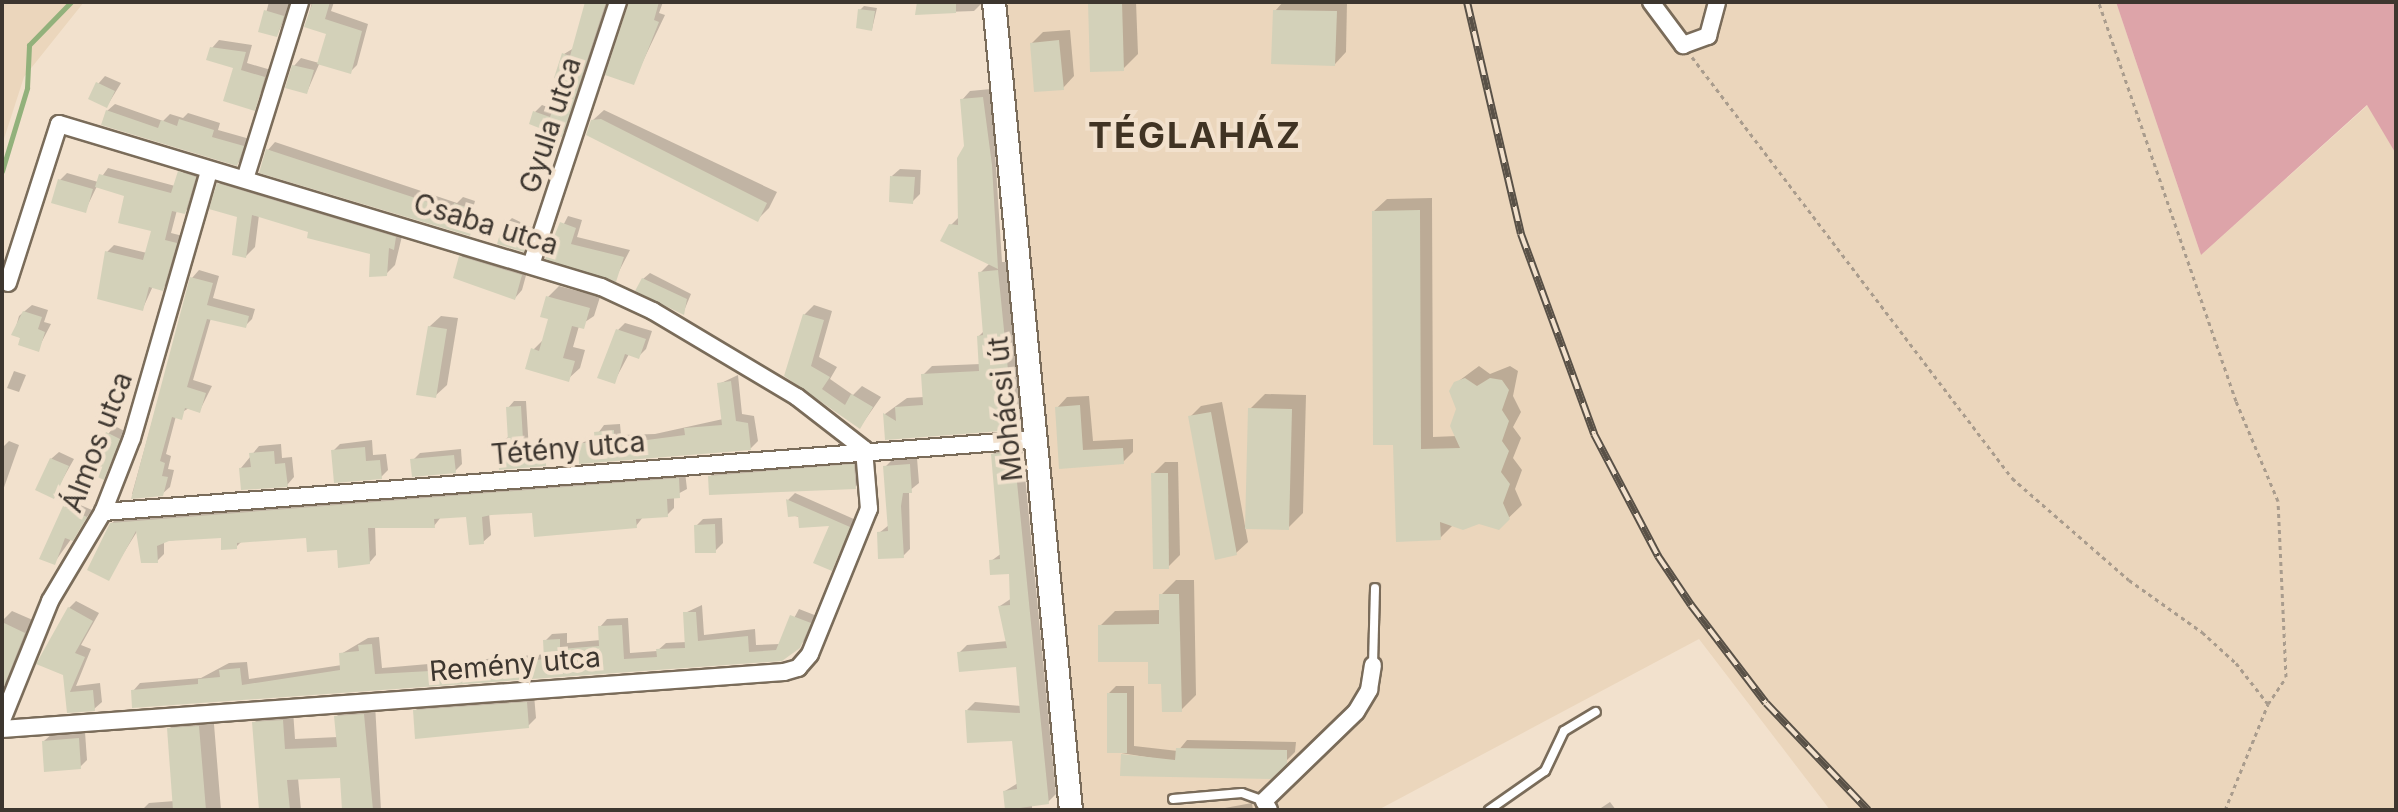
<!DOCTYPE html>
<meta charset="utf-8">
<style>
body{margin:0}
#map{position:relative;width:2398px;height:812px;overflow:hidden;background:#f2e1cd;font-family:Inter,sans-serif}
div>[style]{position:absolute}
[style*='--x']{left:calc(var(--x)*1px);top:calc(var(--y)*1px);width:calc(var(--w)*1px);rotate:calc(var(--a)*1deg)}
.built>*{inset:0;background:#ebd6bc}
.green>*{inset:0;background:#dda4a9}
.shadow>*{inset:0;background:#0003}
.stream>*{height:5px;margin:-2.5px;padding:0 2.5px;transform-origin:2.5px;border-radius:2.5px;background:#92b17b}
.building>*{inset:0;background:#d3d1b9}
.path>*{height:3px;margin-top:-1.5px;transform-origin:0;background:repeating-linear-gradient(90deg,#a99c8d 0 4px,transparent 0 8px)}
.roads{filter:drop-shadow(2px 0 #7a6c5a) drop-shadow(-2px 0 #7a6c5a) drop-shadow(0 2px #7a6c5a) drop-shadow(0 -2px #7a6c5a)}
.service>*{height:8px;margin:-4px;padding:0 4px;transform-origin:4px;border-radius:4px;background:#fff}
.minor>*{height:16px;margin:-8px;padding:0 8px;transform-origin:8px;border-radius:8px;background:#fff}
.secondary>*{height:22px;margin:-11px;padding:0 11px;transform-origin:11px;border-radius:11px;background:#fff}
.rail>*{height:8px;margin-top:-4px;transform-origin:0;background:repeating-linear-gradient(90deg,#f2e1cd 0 15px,#595147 0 30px);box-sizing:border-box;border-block:2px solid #595147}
span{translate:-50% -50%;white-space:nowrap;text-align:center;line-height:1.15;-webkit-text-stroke:8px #f2e1cd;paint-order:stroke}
.street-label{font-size:28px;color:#3d362f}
.district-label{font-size:36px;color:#403323;font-weight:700;letter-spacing:2px}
.frame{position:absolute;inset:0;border:4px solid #3d362f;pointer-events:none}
</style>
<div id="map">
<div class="built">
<i style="clip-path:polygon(2px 2px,84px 2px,24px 77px,2px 145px)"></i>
<i style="clip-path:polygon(984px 2px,2116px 2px,2201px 255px,2368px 105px,2396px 154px,2396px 810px,1830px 810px,1699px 639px,1378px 810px,1066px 810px)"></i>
</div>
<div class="green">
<i style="clip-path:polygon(2116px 2px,2396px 2px,2396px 154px,2367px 105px,2201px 255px)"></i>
</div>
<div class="shadow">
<i style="clip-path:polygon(269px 2px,292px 2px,277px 35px,261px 31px)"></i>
<i style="clip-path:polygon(312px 2px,334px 2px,331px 11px,368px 24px,357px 65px,350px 72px,320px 62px,307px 92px,294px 66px,301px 58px,319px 63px,328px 33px,306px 26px)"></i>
<i style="clip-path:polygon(589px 2px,610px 2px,568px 127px,561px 134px,535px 112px,542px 105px,555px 110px,565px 101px,571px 82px,564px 54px,574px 48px)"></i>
<i style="clip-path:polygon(630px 2px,663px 2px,659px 13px,665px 15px,633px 82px)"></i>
<i style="clip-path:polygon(919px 2px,983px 2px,974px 11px,917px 13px)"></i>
<i style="clip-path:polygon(1090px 2px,1136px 2px,1138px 54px,1123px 69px)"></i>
<i style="clip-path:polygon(1283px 2px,1347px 2px,1346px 52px,1335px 64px,1275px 11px)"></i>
<i style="clip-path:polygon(864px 6px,877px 8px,872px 29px,860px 10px)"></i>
<i style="clip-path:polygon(1070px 30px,1074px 76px,1063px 88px,1032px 43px,1043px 32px)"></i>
<i style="clip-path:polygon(219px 40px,252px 45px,247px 63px,271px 70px,254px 108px,236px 66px,212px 48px)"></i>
<i style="clip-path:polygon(105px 76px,121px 83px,107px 106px,98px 84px)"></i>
<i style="clip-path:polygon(991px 89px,1002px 262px,1007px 262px,1022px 419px,1013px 428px,887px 438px,885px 414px,907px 398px,924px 397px,923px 375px,932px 366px,981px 364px,979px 336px,985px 330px,980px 273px,990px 263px,950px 226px,960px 216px,966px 146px,962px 100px,970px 91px)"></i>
<i style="clip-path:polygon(115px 104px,163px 121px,170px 114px,183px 118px,188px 113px,220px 123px,218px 130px,250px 139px,244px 157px,237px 164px,107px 111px)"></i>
<i style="clip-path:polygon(604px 110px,777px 192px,769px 208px,758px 219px,592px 121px)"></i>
<i style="clip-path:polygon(275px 142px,457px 203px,463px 197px,475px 201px,471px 215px,479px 218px,476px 227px,469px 234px,268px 150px)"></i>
<i style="clip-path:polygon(187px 165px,202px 170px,192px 205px,184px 212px,177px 210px,171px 233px,183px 236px,170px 281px,162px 289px,153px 286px,143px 308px,107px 252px,114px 245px,147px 253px,153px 229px,127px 195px,97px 186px,85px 211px,60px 180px,67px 173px,98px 182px,108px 168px,175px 186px)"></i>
<i style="clip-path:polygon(900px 169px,921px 170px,920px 194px,912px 202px,892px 176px)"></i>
<i style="clip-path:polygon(228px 175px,404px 228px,395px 265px,386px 274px,372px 252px,259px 215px,255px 247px,246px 256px,239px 215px,219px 184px)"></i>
<i style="clip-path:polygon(1432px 198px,1433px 437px,1457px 436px,1456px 383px,1479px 366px,1490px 374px,1510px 366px,1518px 371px,1513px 396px,1521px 412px,1513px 427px,1521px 438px,1513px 458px,1522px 470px,1515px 489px,1522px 505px,1499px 527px,1479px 522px,1454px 524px,1440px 538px,1395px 443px,1374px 211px,1387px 199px)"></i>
<i style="clip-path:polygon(568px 216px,582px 220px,577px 237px,630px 250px,615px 279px,547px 257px)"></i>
<i style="clip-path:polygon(512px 218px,535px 229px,523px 250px,505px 225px)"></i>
<i style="clip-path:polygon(468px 250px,528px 268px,522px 290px,515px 298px,461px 257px)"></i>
<i style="clip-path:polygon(199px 270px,219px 276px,213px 298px,255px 309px,252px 319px,245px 326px,211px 318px,193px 380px,212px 386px,200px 410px,189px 408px,176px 416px,166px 454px,171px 456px,168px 469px,174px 470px,170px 487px,162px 494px,132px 494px,192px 278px)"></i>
<i style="clip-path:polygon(650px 273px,691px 294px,683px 313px,643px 279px)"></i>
<i style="clip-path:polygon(559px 286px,600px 297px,594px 316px,579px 326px,573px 347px,585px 350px,580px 368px,568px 379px,533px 350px,545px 338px,550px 318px,548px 297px)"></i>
<i style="clip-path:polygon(32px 305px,48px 310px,44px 322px,51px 324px,38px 349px,14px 334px,19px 316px)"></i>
<i style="clip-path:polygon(814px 305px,832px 311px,819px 357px,837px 367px,830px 379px,853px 395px,862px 386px,881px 397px,860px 427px,786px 375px,804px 315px)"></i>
<i style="clip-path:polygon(441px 316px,458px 318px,447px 385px,435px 396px,429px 327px)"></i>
<i style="clip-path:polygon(625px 323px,652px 331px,646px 349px,638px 357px,629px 354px,614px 382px,618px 330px)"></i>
<i style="clip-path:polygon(14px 371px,26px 375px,19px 392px,7px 388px)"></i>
<i style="clip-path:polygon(738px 375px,742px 414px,754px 416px,758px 441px,751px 448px,580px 444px,596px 436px,604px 425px,620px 424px,621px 435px,655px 434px,723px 419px,719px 384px)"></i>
<i style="clip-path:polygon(1265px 394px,1306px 395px,1303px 513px,1288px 528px,1250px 409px)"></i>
<i style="clip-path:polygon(1089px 396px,1093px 441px,1133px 439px,1133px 452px,1123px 462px,1061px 467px,1057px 408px,1067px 397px)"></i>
<i style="clip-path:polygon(514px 401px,526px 401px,529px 451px,551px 450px,545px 464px,500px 468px,499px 443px,510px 436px,508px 408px)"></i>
<i style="clip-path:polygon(1222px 402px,1248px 542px,1236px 553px,1190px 417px,1201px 406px)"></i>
<i style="clip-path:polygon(115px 426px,126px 432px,103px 478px,108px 434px)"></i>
<i style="clip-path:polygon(372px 440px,373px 455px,386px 454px,388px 470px,381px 477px,333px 451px,340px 444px)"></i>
<i style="clip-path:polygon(9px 441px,19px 445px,2px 493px,2px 448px)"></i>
<i style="clip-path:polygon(281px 444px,282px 458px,292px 457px,294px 477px,287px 485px,241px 468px,259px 446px)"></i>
<i style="clip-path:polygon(1022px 445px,1056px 794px,1048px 802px,1032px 804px,1032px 810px,1007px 810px,1005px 791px,1018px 783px,1014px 739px,967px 710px,975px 702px,1021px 706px,1017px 665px,959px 653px,967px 645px,1008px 641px,1000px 606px,1012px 598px,1011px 572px,991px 561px,1002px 553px,993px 454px,1001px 447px)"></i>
<i style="clip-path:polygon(461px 449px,462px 464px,455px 471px,413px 460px,420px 453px)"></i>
<i style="clip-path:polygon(59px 452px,74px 459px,53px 496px,51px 459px)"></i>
<i style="clip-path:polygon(861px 458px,863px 480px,855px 487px,710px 477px,717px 469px)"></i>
<i style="clip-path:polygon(917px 458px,919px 483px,909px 491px,910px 549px,903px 556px,879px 533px,889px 525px,885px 467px,892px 460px)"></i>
<i style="clip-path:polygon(1165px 462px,1178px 462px,1180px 555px,1168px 567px,1153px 474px)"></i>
<i style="clip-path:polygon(685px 472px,687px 489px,674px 496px,674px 508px,667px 515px,643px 517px,636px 526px,534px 510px,489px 513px,491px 535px,483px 542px,468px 514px,441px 517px,434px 526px,375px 526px,376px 555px,369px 563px,308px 535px,242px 541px,236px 547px,222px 536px,164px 541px,164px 554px,157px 561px,138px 530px,108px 578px,111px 524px,119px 516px)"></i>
<i style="clip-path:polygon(795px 493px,856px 520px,831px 569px,833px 524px,790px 515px,788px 500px)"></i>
<i style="clip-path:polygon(71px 501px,92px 510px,54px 563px,65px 507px)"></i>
<i style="clip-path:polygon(722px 518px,723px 543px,715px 551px,696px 526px,703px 519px)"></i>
<i style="clip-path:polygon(1176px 580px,1194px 580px,1196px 695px,1181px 710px,1150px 660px,1100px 626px,1115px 611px,1161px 610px,1161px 595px)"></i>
<i style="clip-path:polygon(76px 601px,99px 613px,81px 645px,91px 649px,76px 686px,100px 683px,102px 702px,94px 709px,69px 711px,69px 608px)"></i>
<i style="clip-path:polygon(702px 605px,704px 635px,755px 629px,756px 645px,780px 644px,799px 609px,817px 616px,807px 639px,781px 659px,133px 691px,140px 683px,201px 678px,229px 663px,247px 662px,249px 679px,342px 665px,341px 654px,368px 638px,379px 637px,382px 668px,546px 654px,545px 641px,552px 634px,567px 633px,567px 643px,601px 640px,600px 627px,607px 619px,628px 618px,630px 653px,657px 651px,666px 643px,687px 642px,685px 613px)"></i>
<i style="clip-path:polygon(12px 611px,35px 621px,13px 676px,2px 687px,2px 621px)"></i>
<i style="clip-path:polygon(1116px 686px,1134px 686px,1134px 746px,1178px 751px,1187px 740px,1296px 742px,1295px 752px,1270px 777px,1109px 751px,1109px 693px)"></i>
<i style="clip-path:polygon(534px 695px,536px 718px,528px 726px,415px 711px,422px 704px)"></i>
<i style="clip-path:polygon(375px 704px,381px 810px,333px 810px,344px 809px,341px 776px,298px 778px,301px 810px,261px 810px,254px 723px,265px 712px,293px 710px,295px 739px,338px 737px,336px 717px,347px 706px)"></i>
<i style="clip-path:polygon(213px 712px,221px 810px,142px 810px,149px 803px,175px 801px,169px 729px,184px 714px)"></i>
<i style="clip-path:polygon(85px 732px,87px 760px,80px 767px,44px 741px,52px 734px)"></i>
<i style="clip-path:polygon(1610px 802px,1616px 810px,1598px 810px)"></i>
<i style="clip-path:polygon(1252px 803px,1253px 810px,1214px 810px)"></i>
</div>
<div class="stream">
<i style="--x:2;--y:171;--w:87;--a:-73.2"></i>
<i style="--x:27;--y:88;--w:43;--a:-87.3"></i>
<i style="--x:29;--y:45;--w:60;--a:-45.7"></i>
</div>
<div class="building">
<i style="clip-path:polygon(313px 2px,330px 2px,325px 19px,362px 31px,351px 74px,317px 64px,326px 34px,304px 27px)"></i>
<i style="clip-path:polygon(585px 2px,606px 2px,562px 137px,529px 124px,533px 111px,550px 117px,554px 106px,560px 109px,568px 83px,554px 78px,562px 53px,570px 56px)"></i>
<i style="clip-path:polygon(629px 2px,659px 2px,654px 20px,659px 22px,634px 85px,605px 75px)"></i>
<i style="clip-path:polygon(917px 2px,956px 2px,956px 13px,915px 15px)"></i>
<i style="clip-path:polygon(1088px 2px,1122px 2px,1124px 71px,1090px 72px)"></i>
<i style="clip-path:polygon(858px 9px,875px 11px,872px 31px,856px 28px)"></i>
<i style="clip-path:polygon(264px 10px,284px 16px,277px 37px,258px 32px)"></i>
<i style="clip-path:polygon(1273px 10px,1337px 11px,1335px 66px,1271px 64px)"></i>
<i style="clip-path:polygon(1059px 40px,1064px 90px,1034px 92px,1030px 43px)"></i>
<i style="clip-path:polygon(210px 47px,246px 52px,241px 70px,265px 77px,255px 111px,223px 101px,233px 68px,206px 60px)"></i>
<i style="clip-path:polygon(292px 65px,314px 70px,307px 94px,285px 88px)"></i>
<i style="clip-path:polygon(96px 82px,115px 91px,107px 108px,88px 99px)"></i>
<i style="clip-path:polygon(983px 97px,992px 165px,998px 269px,940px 241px,949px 224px,958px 225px,957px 158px,964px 146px,960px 99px)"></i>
<i style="clip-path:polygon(106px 110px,158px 128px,161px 120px,177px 126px,179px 119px,214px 130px,212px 137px,244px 146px,237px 166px,101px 125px)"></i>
<i style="clip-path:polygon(601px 119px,767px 203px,758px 222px,586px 135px,591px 120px)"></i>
<i style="clip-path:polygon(266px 149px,452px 210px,454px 203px,469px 208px,465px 222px,473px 225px,470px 236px,259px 173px)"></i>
<i style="clip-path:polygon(178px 171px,196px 177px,185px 214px,172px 211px,165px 240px,177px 243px,163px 291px,149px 287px,143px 311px,97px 299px,105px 251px,143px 260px,151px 231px,118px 223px,124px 196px,95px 187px,99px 174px,171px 193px)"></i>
<i style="clip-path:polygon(890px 176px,915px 177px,913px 204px,889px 202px)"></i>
<i style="clip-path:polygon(58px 179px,93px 189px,86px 213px,51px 203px)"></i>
<i style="clip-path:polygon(217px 183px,396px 237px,394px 250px,389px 248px,387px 276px,369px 277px,370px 254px,307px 238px,308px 232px,252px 215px,246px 258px,232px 255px,237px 217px,209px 209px)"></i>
<i style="clip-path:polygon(1420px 210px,1421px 449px,1460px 448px,1450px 426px,1456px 409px,1449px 391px,1454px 382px,1465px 378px,1477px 386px,1490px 378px,1502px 380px,1509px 390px,1502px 410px,1509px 421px,1502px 441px,1509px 451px,1501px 472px,1510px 484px,1503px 503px,1510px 519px,1499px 530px,1479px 524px,1463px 530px,1440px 522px,1441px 540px,1396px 542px,1393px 445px,1373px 445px,1372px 211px)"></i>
<i style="clip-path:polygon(560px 222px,576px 228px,571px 244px,624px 257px,616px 282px,545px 259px)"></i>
<i style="clip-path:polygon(503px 224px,529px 236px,524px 252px,497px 244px)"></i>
<i style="clip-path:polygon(459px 256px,522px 275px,515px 300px,453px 278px)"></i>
<i style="clip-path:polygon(998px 270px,1014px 430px,885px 440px,883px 413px,896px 421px,895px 407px,923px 405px,921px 374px,979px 371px,977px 336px,983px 335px,978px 272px)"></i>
<i style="clip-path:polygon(190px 277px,213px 283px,207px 305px,249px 316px,246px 328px,207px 319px,187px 387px,206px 393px,200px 413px,185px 408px,182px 420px,172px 417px,160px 461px,165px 463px,162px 476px,168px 477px,163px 496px,131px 499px)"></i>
<i style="clip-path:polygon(642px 278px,687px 299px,684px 315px,635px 291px)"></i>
<i style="clip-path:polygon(546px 296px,590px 308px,584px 329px,572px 326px,563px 358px,575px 361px,569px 382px,525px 369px,531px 348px,539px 351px,548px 319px,540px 317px)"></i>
<i style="clip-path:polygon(23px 311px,42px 317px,38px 329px,45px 332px,39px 352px,18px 345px,20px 338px,11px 335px)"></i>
<i style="clip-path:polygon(803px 314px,824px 320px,811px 366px,830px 377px,822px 389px,845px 405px,851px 394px,873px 407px,860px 429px,784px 376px)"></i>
<i style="clip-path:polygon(428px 326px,447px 329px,436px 398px,416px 395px)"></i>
<i style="clip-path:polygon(616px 329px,646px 339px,639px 359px,625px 354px,615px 384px,597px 378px)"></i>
<i style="clip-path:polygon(731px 381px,736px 421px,748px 423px,751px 450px,579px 464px,578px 443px,595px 443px,594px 432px,614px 430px,614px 442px,647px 440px,685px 435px,684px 428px,722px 425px,717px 383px)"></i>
<i style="clip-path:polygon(1080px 405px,1083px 450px,1123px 448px,1124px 464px,1059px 469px,1055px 407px)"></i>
<i style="clip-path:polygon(521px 406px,524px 456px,546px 455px,546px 466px,499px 470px,497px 442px,508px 441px,506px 407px)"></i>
<i style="clip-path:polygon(1248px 408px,1292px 409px,1289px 530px,1245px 529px)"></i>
<i style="clip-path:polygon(1211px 412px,1237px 555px,1215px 560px,1188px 416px)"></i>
<i style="clip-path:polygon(106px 432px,120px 439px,104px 480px,87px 472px)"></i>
<i style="clip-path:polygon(365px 447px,366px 461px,380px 460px,382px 479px,334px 483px,331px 450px)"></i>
<i style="clip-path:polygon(274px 451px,275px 464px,285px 463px,288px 487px,241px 490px,239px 468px,251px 467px,249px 453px)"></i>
<i style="clip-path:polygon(1014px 452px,1049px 804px,1005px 810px,1003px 791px,1017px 789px,1012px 741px,967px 743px,965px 710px,1020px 713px,1016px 667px,959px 672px,957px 652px,1007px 648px,998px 606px,1010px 605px,1009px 574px,990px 575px,989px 560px,1000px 559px,991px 454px)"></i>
<i style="clip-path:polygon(454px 455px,456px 473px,412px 477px,410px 459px)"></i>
<i style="clip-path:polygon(50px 458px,69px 466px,54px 499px,35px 490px)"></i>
<i style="clip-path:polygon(854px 464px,856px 489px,709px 495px,708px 476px)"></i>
<i style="clip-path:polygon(910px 464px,912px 493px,903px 493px,901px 506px,904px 558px,878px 559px,877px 532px,888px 531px,883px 466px)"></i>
<i style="clip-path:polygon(1151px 473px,1168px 473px,1169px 569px,1153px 569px)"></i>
<i style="clip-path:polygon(679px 478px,680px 498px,667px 499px,668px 517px,636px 519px,637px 528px,534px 537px,532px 513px,491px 515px,482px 517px,484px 544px,469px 545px,466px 517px,434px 519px,435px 528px,368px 528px,370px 564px,338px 568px,337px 550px,307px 552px,306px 538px,237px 543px,237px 549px,221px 550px,221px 538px,169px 541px,157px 546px,158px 563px,141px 563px,136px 531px,109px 581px,87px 570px,110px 523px)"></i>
<i style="clip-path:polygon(786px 499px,850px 527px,832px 571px,813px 563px,829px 526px,799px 528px,798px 516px,788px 517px)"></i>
<i style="clip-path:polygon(63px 506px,87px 517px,73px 541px,65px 538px,55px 565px,39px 559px)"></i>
<i style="clip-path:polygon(715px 524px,716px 553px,695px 553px,694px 525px)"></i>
<i style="clip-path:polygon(1159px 594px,1179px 594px,1182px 712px,1162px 712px,1161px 684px,1148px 684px,1148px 662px,1098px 662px,1098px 625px,1159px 624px)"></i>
<i style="clip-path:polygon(68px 607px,93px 621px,75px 653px,85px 657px,70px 692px,93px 690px,95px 711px,67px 713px,63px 675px,36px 664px)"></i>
<i style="clip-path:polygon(683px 612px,696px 612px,698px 641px,748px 636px,749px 652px,776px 650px,790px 615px,811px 623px,800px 648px,782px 661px,132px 708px,131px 690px,198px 684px,198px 679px,220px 677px,219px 670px,240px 668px,242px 685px,340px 670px,339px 653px,359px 651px,358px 645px,372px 644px,375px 674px,467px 669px,544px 659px,543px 640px,560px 639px,560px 649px,599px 646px,598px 626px,622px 625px,624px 659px,657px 657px,656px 649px,685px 648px)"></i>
<i style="clip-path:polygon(2px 622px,25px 633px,2px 691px)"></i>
<i style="clip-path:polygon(1107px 693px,1127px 693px,1127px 753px,1107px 753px)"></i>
<i style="clip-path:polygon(527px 702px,529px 728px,415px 739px,413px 710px)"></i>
<i style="clip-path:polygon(364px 714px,373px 810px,342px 810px,340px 778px,287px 780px,290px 810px,259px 810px,252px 722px,283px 720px,285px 749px,337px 747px,334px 716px)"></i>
<i style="clip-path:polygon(199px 726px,206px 810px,173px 810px,167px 728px)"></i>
<i style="clip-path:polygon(79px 738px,81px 769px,44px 772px,42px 741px)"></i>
<i style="clip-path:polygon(1176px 748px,1287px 750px,1287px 764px,1271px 779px,1120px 776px,1121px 754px,1175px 760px)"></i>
</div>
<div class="path">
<i style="--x:1692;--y:57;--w:529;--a:52.76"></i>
<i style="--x:2012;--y:478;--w:155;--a:41.1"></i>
<i style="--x:2129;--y:580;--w:90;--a:35.5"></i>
<i style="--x:2202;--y:632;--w:46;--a:42.4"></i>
<i style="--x:2236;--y:663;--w:52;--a:52"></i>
<i style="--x:2268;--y:704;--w:32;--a:-56"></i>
<i style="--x:2286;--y:677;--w:176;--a:-92.6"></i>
<i style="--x:2278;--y:501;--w:108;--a:-112.8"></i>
<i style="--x:2236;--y:401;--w:422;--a:-109"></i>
<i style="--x:2225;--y:810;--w:114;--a:-67.9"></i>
</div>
<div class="roads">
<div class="service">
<i style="--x:1373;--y:665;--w:77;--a:-88.5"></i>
<i style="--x:1173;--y:799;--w:69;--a:-5"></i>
<i style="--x:1242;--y:793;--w:23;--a:20"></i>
<i style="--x:1489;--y:810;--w:68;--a:-34.9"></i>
<i style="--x:1545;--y:771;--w:44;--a:-64.6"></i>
<i style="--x:1564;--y:731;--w:37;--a:-31"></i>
</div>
<div class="minor">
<i style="--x:1651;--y:2;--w:54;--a:53.3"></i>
<i style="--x:1683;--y:45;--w:27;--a:-20"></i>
<i style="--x:1708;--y:36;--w:35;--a:-75"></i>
<i style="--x:245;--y:179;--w:185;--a:-72.7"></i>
<i style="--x:531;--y:265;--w:277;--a:-71.7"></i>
<i style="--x:103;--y:512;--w:938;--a:-4.46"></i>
<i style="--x:2;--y:720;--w:128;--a:-68"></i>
<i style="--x:50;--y:601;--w:104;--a:-59.2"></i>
<i style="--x:103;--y:512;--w:79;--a:-68.6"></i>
<i style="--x:132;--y:438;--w:278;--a:-73.9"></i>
<i style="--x:2;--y:729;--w:784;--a:-4.17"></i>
<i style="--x:784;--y:672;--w:15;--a:-16"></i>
<i style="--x:798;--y:668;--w:18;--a:-49"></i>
<i style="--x:810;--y:654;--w:157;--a:-67.9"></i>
<i style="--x:869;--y:509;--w:60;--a:-94.8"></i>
<i style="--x:864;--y:449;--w:85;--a:-142.2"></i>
<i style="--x:797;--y:397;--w:168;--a:-149.2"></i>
<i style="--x:653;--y:311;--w:57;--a:-155.2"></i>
<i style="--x:601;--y:287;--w:566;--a:-163.26"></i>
<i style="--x:59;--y:124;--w:167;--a:107.8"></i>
<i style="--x:1269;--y:810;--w:10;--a:-119"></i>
<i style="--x:1264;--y:801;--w:128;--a:-44.1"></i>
<i style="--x:1356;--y:712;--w:26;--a:-59"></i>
<i style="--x:1369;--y:690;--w:25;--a:-81"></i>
</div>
<div class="secondary">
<i style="--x:994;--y:2;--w:812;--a:84.56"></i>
</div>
</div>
<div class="rail">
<i style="--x:1467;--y:2;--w:238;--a:76.9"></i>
<i style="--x:1521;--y:234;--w:213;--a:69.9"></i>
<i style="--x:1594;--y:434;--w:138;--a:62.3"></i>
<i style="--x:1658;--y:556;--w:59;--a:56"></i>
<i style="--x:1691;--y:605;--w:123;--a:52.6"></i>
<i style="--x:1766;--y:703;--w:148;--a:46.4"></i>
</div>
<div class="street-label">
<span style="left:550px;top:125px;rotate:-72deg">Gyula utca</span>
<span style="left:486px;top:224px;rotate:17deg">Csaba utca</span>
<span style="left:1005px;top:409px;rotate:-96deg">Mohácsi út</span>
<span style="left:97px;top:442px;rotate:-69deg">Álmos utca</span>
<span style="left:568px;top:448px;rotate:-5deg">Tétény utca</span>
<span style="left:515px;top:664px;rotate:-5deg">Remény utca</span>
</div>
<div class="district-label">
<span style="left:1195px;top:136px">TÉGLAHÁZ</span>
</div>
<div class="frame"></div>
</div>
